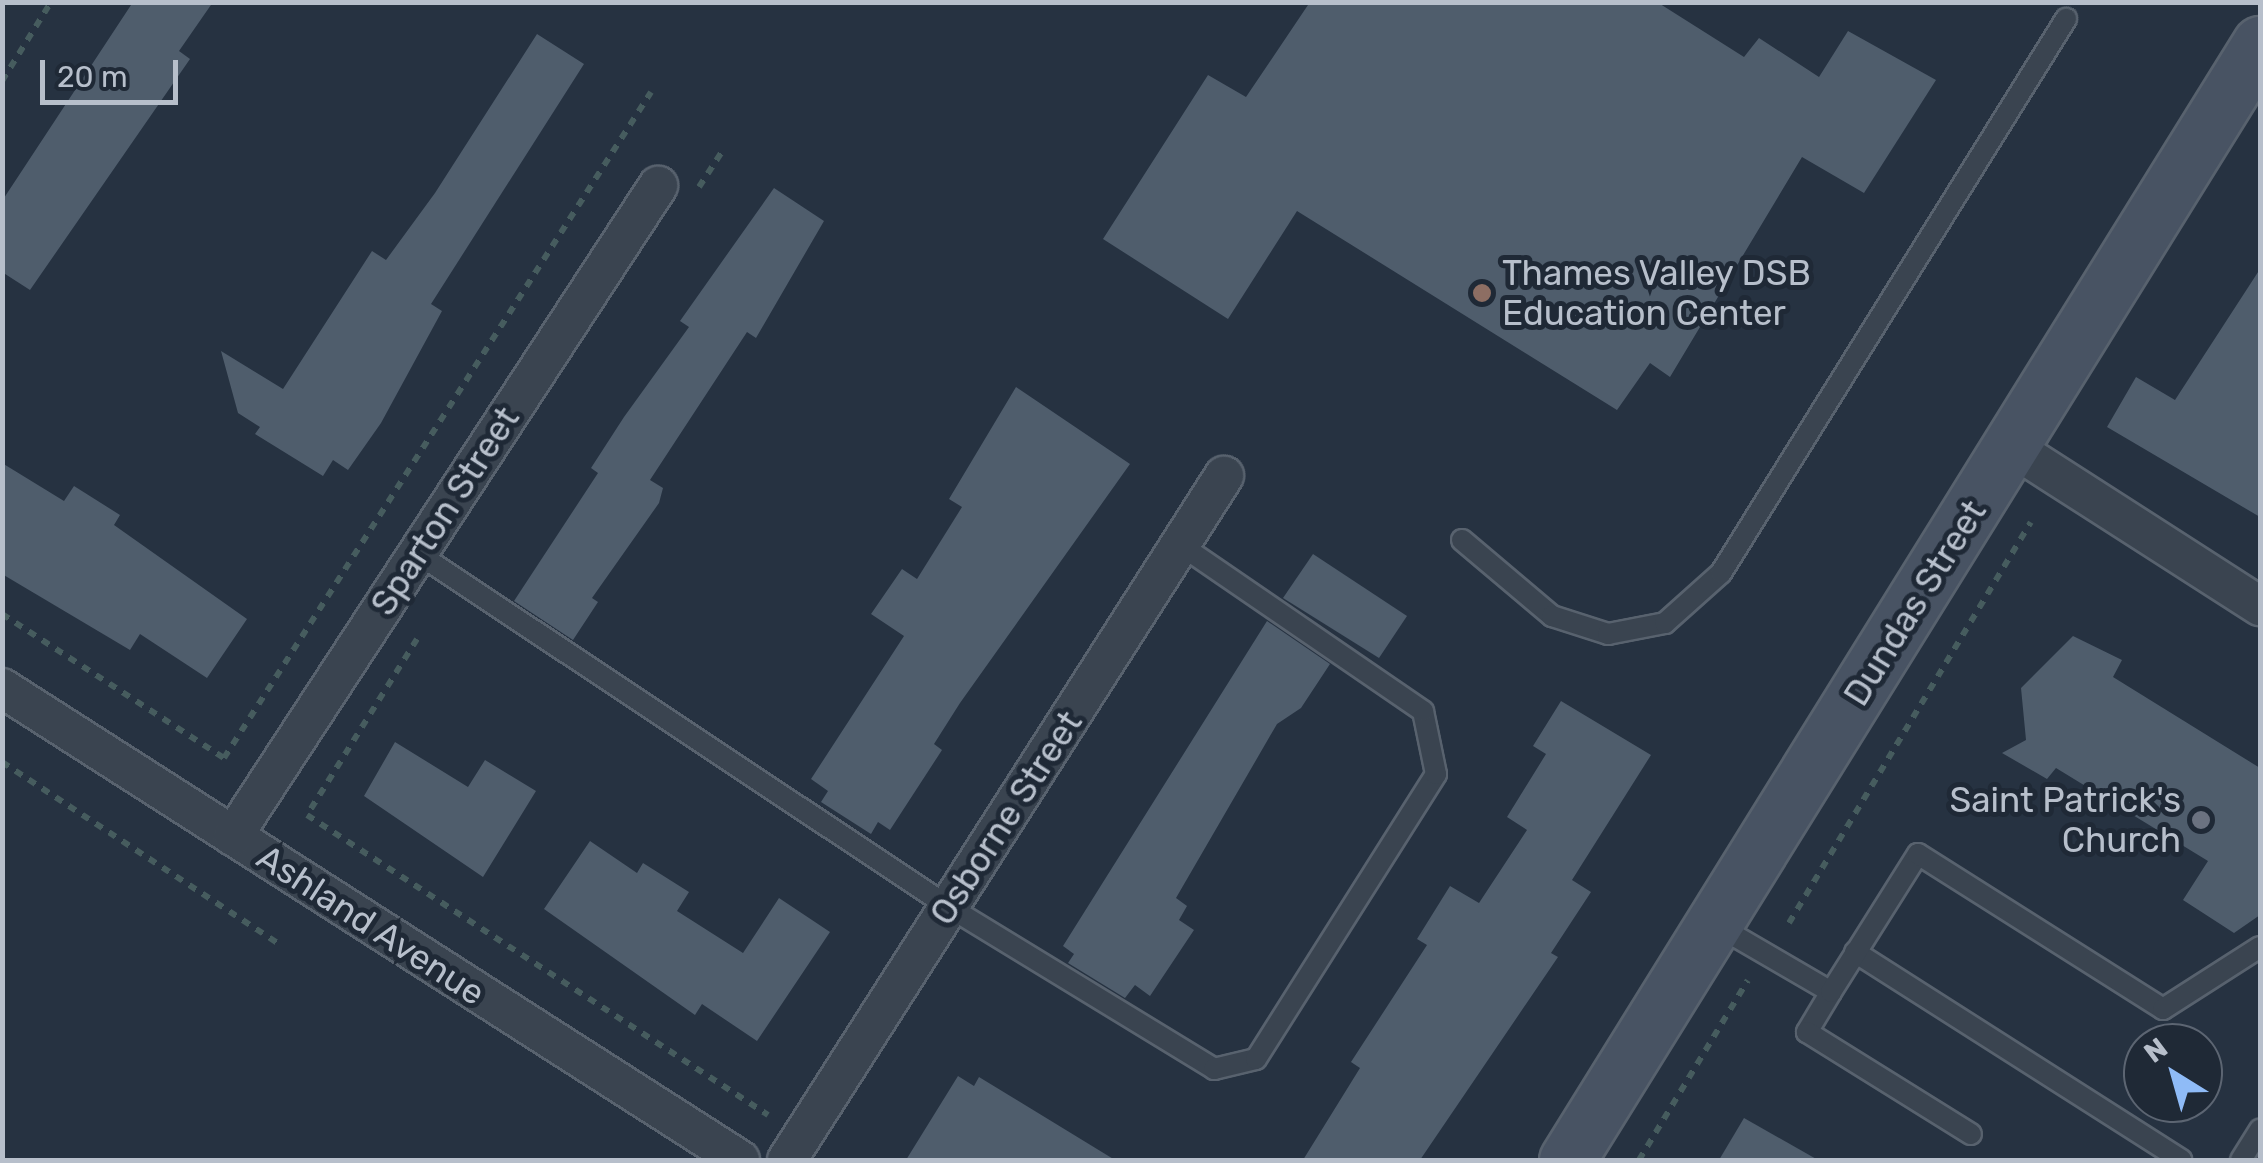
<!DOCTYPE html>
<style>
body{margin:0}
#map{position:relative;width:2263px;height:1163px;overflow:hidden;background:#263241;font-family:Rubik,sans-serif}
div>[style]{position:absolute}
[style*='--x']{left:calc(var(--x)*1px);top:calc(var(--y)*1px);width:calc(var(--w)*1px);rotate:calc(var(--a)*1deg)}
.building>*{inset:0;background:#4f5d6c}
.path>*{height:6px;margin-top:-3px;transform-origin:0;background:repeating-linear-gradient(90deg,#465c5e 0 8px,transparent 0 16px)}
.roads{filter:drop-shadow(2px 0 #58626e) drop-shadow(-2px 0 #58626e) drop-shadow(0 2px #58626e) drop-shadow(0 -2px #58626e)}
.service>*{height:20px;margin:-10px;padding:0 10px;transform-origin:10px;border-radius:10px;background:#3a4450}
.minor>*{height:38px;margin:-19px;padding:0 19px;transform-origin:19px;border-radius:19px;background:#3a4450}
.secondary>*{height:55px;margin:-27.5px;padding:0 27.5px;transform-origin:27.5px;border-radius:27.5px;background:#485363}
.dots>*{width:28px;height:28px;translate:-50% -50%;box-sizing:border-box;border:5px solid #1f2936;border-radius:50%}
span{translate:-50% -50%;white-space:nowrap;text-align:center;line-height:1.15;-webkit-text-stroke:10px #1f2936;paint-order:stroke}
.poi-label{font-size:35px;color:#b7bfcb}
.left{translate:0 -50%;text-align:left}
.right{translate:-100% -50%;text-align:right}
.street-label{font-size:35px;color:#b7bfcb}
.frame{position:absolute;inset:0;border:5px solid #b7bfcb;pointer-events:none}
.north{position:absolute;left:2123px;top:1023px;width:100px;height:100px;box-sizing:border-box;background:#1f2936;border:2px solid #5c6572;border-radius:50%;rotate:323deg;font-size:28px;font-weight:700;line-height:40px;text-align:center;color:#b7bfcb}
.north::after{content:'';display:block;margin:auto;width:35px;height:45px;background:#8fbbf7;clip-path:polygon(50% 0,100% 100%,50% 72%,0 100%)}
.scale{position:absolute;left:40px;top:60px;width:138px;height:45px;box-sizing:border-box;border:5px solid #b7bfcb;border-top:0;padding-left:12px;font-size:30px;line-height:35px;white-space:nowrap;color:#b7bfcb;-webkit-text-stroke:8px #1f2936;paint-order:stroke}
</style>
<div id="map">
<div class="building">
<i style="clip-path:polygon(133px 2px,213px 2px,179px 51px,190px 59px,30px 290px,2px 272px,2px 201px)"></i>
<i style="clip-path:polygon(1310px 2px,1657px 2px,1744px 57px,1759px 38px,1819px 77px,1848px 31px,1936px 80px,1864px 193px,1802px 157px,1670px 377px,1650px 363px,1617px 410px,1297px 211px,1228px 319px,1103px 239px,1208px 75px,1246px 97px)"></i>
<i style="clip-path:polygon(537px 34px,584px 64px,431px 304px,442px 311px,381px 423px,348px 470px,333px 460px,323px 476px,255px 434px,260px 427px,238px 413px,221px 351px,283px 389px,372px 251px,386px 260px,435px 193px)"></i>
<i style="clip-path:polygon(774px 188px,824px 221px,756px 338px,747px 332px,650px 480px,663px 488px,659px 503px,592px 598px,598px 602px,573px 640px,514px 601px,598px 473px,591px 468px,624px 417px,689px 327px,680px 321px)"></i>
<i style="clip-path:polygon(2260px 269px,2260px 517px,2107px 427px,2136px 377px,2175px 400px)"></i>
<i style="clip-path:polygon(1016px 387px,1130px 464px,960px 703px,934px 744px,942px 750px,890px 830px,878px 822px,871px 834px,821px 802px,828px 791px,811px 779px,904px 636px,871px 614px,902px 569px,917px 579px,962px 507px,949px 499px)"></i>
<i style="clip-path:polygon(2px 463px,64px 501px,74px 486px,120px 515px,114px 525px,247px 619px,207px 678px,140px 634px,130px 650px,2px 574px)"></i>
<i style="clip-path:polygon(1313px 554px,1407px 616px,1379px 658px,1283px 598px)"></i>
<i style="clip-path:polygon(1267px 621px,1330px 664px,1301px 708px,1277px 724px,1176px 898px,1187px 906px,1179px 920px,1194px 930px,1150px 996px,1135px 985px,1125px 998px,1068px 963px,1074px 954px,1063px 946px)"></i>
<i style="clip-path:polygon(2073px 636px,2122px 660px,2113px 677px,2260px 768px,2260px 915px,2234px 933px,2183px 900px,2208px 861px,2056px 768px,2047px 779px,2002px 753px,2026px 740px,2021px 688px)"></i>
<i style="clip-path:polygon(1561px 701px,1651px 755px,1572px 880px,1591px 892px,1551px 953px,1558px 957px,1420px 1160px,1303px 1160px,1360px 1068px,1351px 1062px,1427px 945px,1417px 939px,1450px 886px,1479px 903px,1527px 830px,1507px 817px,1546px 754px,1533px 746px)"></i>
<i style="clip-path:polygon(395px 742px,468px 787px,485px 760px,536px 791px,483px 877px,364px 796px)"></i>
<i style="clip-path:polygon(590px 841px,637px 873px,643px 863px,689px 892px,677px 911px,743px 953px,779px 898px,830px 932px,757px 1041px,702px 1004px,695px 1015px,544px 909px)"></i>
<i style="clip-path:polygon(958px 1076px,974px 1086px,979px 1077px,1115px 1160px,906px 1160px)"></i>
<i style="clip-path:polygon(1744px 1118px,1818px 1160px,1719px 1160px)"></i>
</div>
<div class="path">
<i style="--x:2;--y:81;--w:93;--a:-58.2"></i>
<i style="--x:699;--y:187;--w:44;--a:-57"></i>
<i style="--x:2;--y:614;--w:265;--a:33"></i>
<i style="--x:224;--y:758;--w:791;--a:-57.33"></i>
<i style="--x:417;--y:639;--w:208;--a:122"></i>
<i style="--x:307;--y:815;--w:550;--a:33.05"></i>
<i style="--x:2;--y:762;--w:335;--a:33.3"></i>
<i style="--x:1789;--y:923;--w:468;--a:-58.9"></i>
<i style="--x:1639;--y:1160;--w:210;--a:-58.8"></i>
</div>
<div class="roads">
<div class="service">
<i style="--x:1462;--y:540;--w:118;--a:40.2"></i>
<i style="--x:1552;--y:616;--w:59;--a:17.8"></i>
<i style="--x:1608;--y:634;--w:58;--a:-10.9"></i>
<i style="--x:1665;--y:623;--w:75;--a:-41.8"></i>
<i style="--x:1721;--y:573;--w:653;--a:-58.09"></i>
<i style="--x:417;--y:553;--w:639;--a:33.64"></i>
<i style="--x:949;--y:907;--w:311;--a:31.4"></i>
<i style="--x:1214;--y:1069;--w:43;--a:-13.4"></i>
<i style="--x:1256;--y:1059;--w:337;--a:-57.7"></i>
<i style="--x:1436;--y:774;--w:64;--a:-101.7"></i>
<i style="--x:1423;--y:711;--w:293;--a:-145.6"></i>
<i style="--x:1716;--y:925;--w:133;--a:30.2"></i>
<i style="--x:1831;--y:992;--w:47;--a:121"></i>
<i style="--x:1807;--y:1032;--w:193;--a:31.9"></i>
<i style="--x:1855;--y:952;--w:387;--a:32.5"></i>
<i style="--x:1831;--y:992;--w:163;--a:-57.8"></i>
<i style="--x:1918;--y:854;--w:290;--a:32.3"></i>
<i style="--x:2163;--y:1009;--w:115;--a:-32.6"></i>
<i style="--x:2241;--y:1160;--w:36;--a:-58"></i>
</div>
<div class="minor">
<i style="--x:2012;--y:447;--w:295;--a:32.7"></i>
<i style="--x:2;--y:688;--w:876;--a:32.6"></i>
<i style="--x:233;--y:836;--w:777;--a:-56.82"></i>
<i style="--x:787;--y:1160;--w:812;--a:-57.43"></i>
</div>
<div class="secondary">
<i style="--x:1567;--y:1160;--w:1314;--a:-58.16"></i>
</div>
</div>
<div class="dots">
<i style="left:1482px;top:293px;background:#8d6e63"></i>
<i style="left:2201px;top:820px;background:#6b7280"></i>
</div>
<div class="poi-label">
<span class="left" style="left:1502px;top:293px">Thames Valley DSB<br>Education Center</span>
<span class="right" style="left:2181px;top:820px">Saint Patrick's<br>Church</span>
</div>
<div class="street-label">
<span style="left:445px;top:511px;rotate:-57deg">Sparton Street</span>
<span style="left:1915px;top:603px;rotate:-58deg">Dundas Street</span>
<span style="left:1006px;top:818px;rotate:-57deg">Osborne Street</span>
<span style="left:371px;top:925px;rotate:33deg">Ashland Avenue</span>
</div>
<div class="frame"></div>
<div class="north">N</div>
<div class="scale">20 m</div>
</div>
